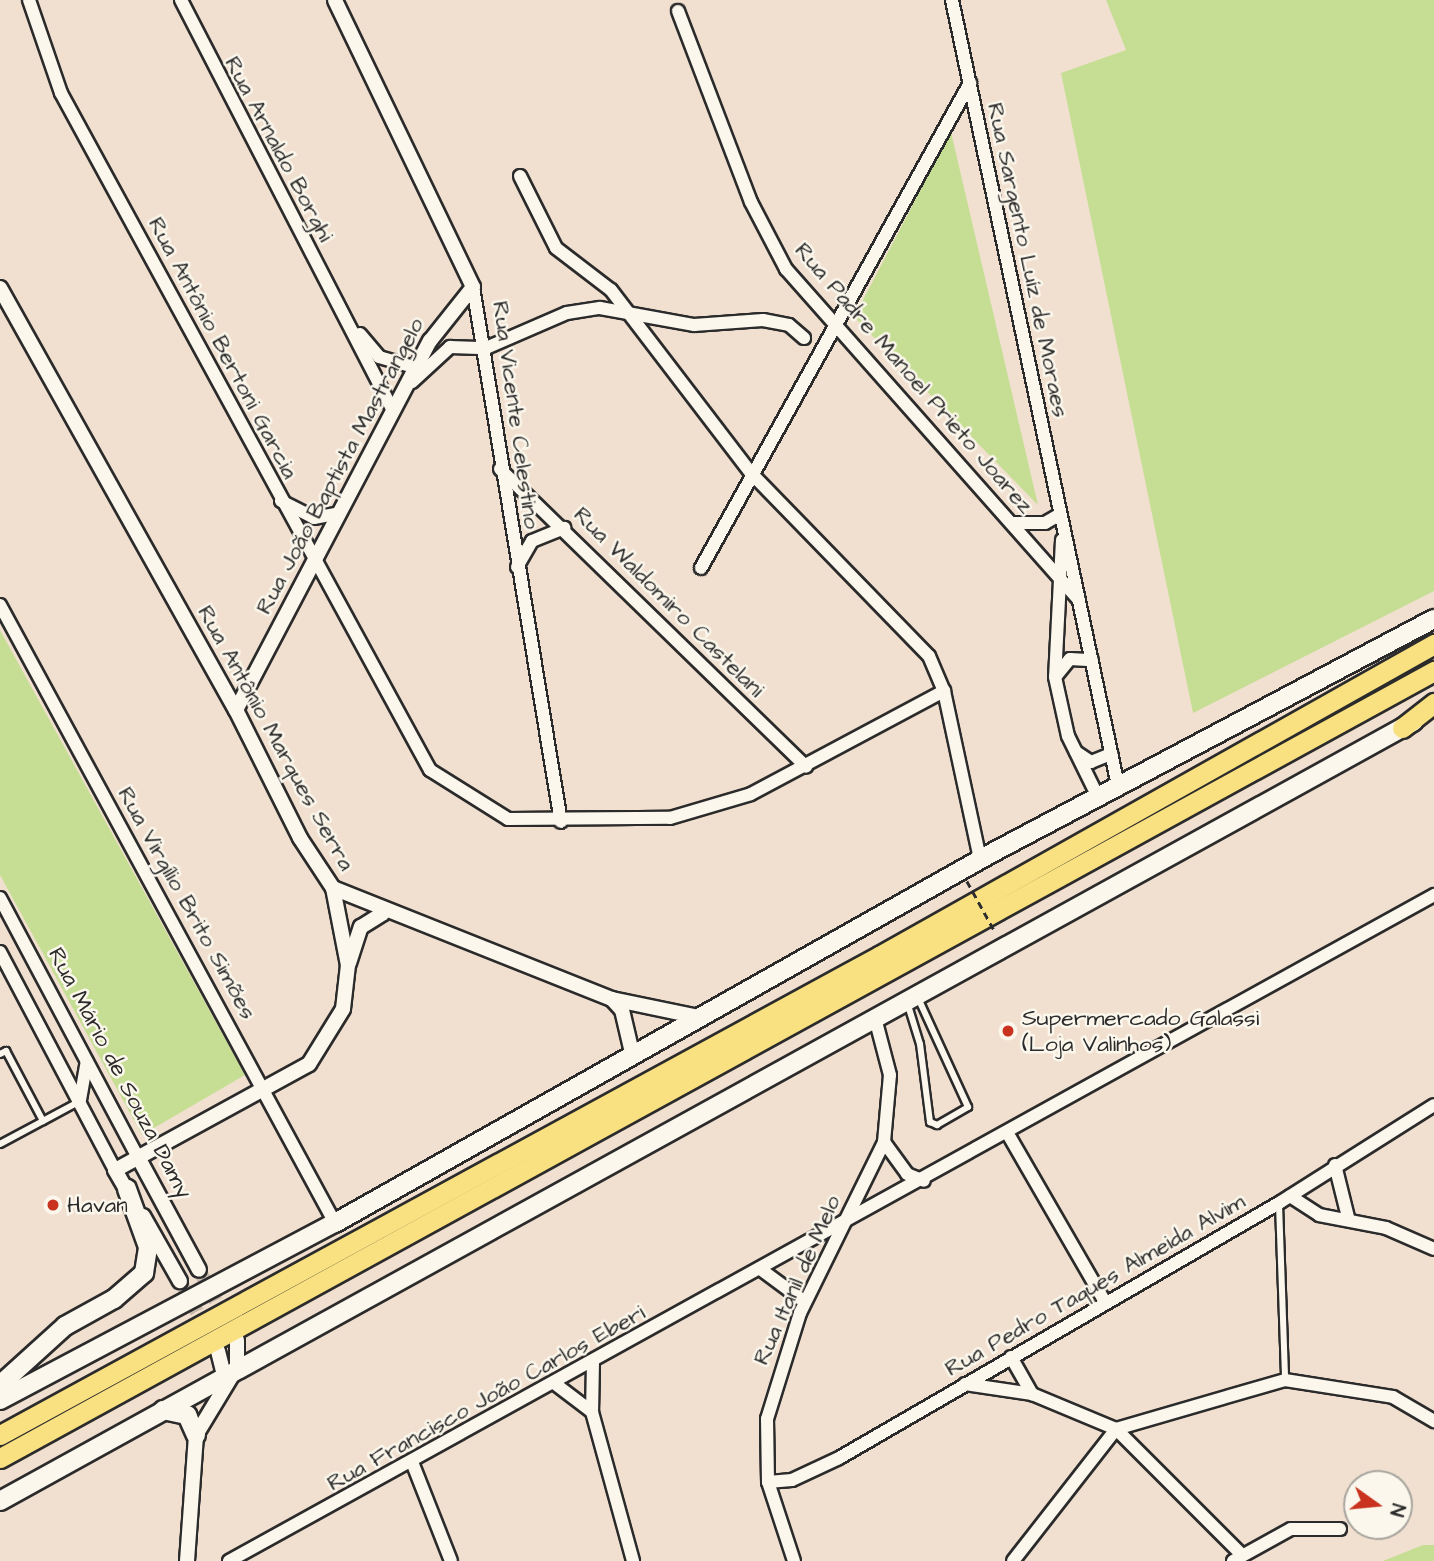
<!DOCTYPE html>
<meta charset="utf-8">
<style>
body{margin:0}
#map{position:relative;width:1434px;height:1561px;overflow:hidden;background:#f1e0d0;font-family:"Architects Daughter",sans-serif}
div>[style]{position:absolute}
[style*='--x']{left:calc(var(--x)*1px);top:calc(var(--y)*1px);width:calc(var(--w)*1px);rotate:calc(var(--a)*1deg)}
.green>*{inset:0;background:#c6de94}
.tertiary-tunnel>*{height:14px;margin-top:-7px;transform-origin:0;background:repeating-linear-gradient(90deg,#c9bcaf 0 14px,transparent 0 21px)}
.roads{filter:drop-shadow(2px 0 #2b2b2b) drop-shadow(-2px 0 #2b2b2b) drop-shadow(0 2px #2b2b2b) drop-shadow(0 -2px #2b2b2b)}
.service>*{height:6px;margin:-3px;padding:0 3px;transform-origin:3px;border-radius:3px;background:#fbf7ec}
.minor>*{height:12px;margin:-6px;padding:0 6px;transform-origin:6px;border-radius:6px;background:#fbf7ec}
.tertiary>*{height:14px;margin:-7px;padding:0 7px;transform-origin:7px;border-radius:7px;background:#fbf7ec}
.secondary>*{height:18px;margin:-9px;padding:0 9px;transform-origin:9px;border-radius:9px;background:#fbf7ec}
.primary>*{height:19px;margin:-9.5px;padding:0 9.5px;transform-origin:9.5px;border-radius:9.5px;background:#f9e181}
.path-bridge>*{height:2.5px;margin-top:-1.25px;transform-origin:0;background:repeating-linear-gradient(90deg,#2b2b2b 0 7px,transparent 0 12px)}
.dots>*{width:19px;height:19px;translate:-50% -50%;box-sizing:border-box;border:4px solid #fbf7ec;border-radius:50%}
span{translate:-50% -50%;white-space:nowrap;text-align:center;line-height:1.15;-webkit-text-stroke:5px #fbf7ec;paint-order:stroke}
.street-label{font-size:23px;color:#2b2b2b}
.poi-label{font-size:23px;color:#2b2b2b}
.left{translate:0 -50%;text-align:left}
.north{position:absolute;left:1343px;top:1470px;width:70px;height:70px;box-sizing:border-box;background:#fbf7ec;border:2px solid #a8a59f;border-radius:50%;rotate:105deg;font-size:19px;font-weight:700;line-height:28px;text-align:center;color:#2b2b2b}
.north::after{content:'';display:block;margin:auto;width:24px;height:32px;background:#c8321e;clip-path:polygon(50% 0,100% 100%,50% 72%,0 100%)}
</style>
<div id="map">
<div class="green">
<i style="clip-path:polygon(1106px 0,1434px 0,1434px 591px,1193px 713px,1061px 73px,1126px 50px)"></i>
<i style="clip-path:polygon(951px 132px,1038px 505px,854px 317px)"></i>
<i style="clip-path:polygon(0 630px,245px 1075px,142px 1135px,0 875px)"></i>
<i style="clip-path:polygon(1423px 1545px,1434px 1545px,1434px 1561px,1383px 1561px)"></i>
</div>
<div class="tertiary-tunnel">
<i style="--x:199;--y:1270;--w:57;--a:61.6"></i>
<i style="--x:180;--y:1281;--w:58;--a:61.2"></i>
</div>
<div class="roads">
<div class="service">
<i style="--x:907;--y:1002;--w:44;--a:72.8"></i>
<i style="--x:920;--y:1044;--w:79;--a:82.7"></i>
<i style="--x:930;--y:1122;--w:8;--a:23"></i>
<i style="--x:937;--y:1125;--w:36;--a:-30"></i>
<i style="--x:968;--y:1107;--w:120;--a:-114.6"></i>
<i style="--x:0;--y:1054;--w:7;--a:-27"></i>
<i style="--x:6;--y:1051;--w:79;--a:62.1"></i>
<i style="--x:43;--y:1121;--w:42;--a:-28.4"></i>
<i style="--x:0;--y:1144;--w:49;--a:-28.1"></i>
<i style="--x:1279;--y:1204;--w:176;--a:88"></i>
</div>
<div class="minor">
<i style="--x:29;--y:0;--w:98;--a:71"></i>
<i style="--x:61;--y:93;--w:771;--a:61.41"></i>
<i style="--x:430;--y:770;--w:92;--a:32.1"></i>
<i style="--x:508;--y:819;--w:162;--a:-0.4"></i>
<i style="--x:670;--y:818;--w:84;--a:-16.5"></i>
<i style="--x:751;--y:794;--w:219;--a:-28.1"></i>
<i style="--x:181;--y:0;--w:462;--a:62.7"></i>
<i style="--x:952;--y:0;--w:803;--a:78.07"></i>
<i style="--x:678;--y:11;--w:204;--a:69.1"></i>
<i style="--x:751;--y:202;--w:76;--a:62.4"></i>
<i style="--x:786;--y:269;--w:442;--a:48.5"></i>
<i style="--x:520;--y:176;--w:80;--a:63.4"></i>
<i style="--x:556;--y:248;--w:69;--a:37.4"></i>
<i style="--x:611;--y:290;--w:230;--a:52.6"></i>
<i style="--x:751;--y:473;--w:255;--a:45.8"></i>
<i style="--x:929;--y:656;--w:38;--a:67"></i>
<i style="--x:944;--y:691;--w:172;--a:77.9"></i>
<i style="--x:473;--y:287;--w:542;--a:80.66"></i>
<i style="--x:360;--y:334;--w:30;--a:50"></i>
<i style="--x:379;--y:357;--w:40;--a:16"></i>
<i style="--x:412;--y:382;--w:52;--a:-42.6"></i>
<i style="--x:450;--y:347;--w:36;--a:2"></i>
<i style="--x:486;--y:348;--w:88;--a:-23.4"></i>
<i style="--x:567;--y:313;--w:33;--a:-9"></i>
<i style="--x:600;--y:308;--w:96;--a:10.3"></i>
<i style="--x:694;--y:325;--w:69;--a:-4.1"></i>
<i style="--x:763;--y:320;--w:26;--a:11"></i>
<i style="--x:789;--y:325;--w:20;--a:41"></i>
<i style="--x:500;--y:469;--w:427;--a:44.2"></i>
<i style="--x:281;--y:501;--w:37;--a:27"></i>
<i style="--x:314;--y:518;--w:26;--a:-11"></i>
<i style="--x:1014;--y:523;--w:31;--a:0"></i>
<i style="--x:1045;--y:523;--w:16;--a:-30"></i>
<i style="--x:1062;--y:540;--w:137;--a:92.9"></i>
<i style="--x:1055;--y:677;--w:60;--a:77.6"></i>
<i style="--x:1068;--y:736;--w:68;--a:63.8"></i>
<i style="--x:517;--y:567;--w:30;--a:-60"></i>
<i style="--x:532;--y:541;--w:35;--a:-22"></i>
<i style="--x:701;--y:568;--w:555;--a:-60.99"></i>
<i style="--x:0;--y:605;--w:703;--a:61.54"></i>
<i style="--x:1056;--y:676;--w:22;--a:-51"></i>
<i style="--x:1070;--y:659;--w:22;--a:3"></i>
<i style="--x:1076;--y:752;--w:18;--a:34"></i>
<i style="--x:1091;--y:762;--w:22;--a:-22"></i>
<i style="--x:0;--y:898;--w:293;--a:62"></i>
<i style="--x:0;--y:952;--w:246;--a:62.2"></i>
<i style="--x:80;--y:1100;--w:39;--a:-80"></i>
<i style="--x:1008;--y:1134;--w:194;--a:60"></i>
<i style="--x:884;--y:1142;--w:39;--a:54"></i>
<i style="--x:907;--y:1174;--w:18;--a:22"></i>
<i style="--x:1335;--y:1165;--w:54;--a:76"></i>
<i style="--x:1290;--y:1196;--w:35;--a:33"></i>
<i style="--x:1319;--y:1215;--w:68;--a:11"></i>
<i style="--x:1386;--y:1228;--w:52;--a:23.6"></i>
<i style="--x:763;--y:1271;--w:52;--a:36.4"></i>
<i style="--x:1011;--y:1357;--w:43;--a:60.4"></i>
<i style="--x:593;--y:1362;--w:50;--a:91.1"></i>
<i style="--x:592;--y:1412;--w:155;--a:74.6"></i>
<i style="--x:554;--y:1383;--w:48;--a:37.3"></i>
<i style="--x:965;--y:1384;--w:68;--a:8.5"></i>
<i style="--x:1032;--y:1394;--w:91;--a:22.6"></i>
<i style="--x:1116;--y:1429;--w:175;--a:45"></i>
<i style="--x:412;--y:1462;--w:106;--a:68.5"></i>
<i style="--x:768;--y:1482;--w:24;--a:-5"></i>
<i style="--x:792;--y:1480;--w:52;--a:-25.1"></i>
<i style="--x:839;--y:1458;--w:509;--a:-30.09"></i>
<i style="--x:1279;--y:1203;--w:183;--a:-32.3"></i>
<i style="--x:229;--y:1561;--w:1377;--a:-28.93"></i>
<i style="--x:794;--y:1561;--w:83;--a:-108.2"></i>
<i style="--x:768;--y:1482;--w:63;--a:-90.9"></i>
<i style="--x:767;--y:1419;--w:111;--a:-72.7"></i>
<i style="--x:800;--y:1313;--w:191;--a:-63.8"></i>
<i style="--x:884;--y:1142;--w:67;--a:-84.9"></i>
<i style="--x:890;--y:1075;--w:59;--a:-104.7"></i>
<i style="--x:1013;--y:1561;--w:167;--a:-52"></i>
<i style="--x:1116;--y:1429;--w:176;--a:-16.2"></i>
<i style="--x:1285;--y:1380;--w:109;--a:8.9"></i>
<i style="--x:1393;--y:1397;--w:48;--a:30.3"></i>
<i style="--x:1233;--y:1561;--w:66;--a:-28.9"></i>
<i style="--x:1291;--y:1529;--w:49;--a:0"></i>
</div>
<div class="tertiary">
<i style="--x:0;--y:288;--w:484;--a:60.8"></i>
<i style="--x:236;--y:710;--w:143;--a:63.4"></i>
<i style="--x:300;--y:838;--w:60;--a:56.6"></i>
<i style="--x:333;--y:888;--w:78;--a:79"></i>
<i style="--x:348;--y:965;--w:44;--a:96.5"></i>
<i style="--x:343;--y:1009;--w:65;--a:121.7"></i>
<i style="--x:309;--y:1064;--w:221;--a:151.3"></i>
<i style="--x:115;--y:1170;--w:34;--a:60"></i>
<i style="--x:236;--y:710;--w:417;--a:-62.3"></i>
<i style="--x:430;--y:341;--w:69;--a:-51.5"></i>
<i style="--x:473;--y:287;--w:318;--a:-115.7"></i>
<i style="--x:333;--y:888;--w:300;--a:21.7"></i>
<i style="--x:612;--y:999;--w:89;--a:11.7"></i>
<i style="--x:349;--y:963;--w:38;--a:-72"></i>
<i style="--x:361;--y:927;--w:26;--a:-32"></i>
<i style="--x:612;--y:999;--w:15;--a:48"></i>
<i style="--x:622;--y:1010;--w:48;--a:76.8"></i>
<i style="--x:138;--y:1157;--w:128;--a:61.6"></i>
<i style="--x:143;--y:1216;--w:75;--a:60.4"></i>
<i style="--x:218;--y:1351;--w:33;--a:76"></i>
<i style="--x:187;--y:1561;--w:126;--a:-85.9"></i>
<i style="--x:196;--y:1435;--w:79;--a:-58.9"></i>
<i style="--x:237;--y:1367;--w:27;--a:-90"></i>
</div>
<div class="secondary">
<i style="--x:0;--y:1385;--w:88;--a:-42.2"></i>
<i style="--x:65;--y:1326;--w:56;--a:-28.9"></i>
<i style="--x:114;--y:1299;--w:40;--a:-41"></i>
<i style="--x:144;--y:1273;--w:26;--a:-81"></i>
<i style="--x:148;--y:1247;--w:62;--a:-109.9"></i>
<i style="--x:0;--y:1400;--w:379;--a:-27.9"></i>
<i style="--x:335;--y:1223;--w:750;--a:-29.4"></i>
<i style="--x:988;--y:855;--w:505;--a:-27.89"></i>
<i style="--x:163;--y:1410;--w:25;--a:12"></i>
<i style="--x:187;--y:1415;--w:22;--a:66"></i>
<i style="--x:0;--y:1501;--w:1614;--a:-28.87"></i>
</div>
<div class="primary">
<i style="--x:1402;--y:728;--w:41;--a:-38"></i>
<i style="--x:0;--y:1435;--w:1001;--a:-28.59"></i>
<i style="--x:879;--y:956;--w:637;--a:-29.34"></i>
<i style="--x:0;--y:1458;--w:1636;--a:-28.76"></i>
</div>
</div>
<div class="path-bridge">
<i style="--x:967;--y:881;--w:56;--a:61.1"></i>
</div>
<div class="dots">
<i style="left:1008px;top:1031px;background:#c8321e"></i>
<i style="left:53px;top:1205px;background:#c8321e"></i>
</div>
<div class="street-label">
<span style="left:279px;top:149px;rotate:62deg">Rua Arnaldo Borghi</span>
<span style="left:1028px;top:260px;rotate:78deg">Rua Sargento Luíz de Moraes</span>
<span style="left:223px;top:348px;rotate:62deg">Rua Antônio Bertoni Garcia</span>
<span style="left:914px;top:378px;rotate:49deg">Rua Padre Manoel Prieto Joarez</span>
<span style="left:516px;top:415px;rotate:82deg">Rua Vicente Celestino</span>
<span style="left:340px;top:466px;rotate:-62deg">Rua João Baptista Mastrangelo</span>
<span style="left:669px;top:602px;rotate:45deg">Rua Waldomiro Castelani</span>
<span style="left:276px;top:738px;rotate:61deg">Rua Antônio Marques Serra</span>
<span style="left:187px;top:903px;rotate:61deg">Rua Virgílio Brito Simões</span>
<span style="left:120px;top:1073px;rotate:62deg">Rua Mário de Souza Damy</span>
<span style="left:797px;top:1280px;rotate:-66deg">Rua Itanil de Melo</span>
<span style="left:1095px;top:1285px;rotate:-30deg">Rua Pedro Taques Almeida Alvim</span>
<span style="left:486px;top:1398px;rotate:-29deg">Rua Francisco João Carlos Eberi</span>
</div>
<div class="poi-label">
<span class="left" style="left:1022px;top:1031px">Supermercado Galassi<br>(Loja Valinhos)</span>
<span class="left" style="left:67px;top:1205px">Havan</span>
</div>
<div class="north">N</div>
</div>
